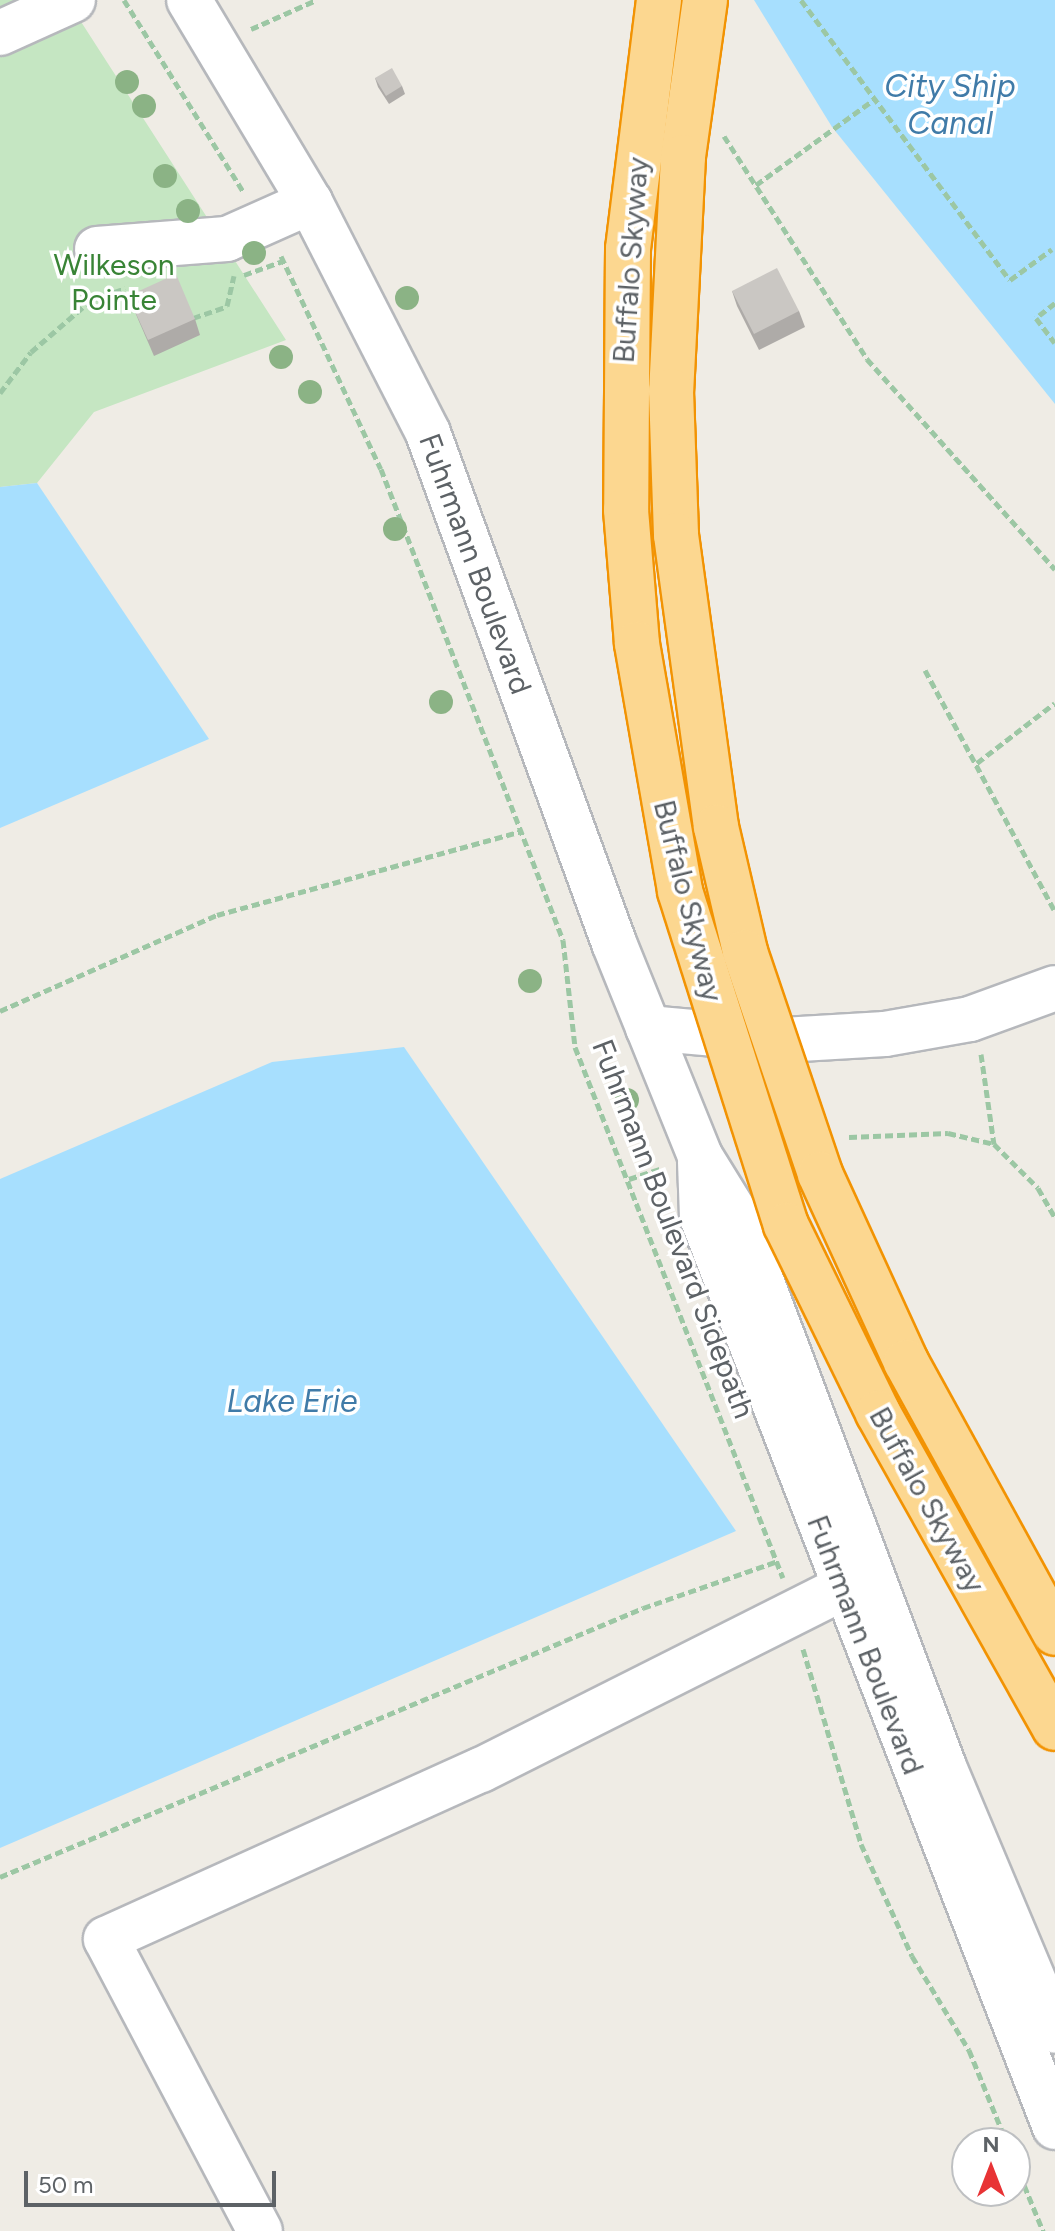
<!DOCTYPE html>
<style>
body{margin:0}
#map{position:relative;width:1055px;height:2231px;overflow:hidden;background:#efece5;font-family:Figtree,sans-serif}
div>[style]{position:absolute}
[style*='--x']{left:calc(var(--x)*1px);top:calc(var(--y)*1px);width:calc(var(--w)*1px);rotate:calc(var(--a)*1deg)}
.green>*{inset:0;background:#c5e6c2}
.water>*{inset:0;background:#a7dffe}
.path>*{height:5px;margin-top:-2.5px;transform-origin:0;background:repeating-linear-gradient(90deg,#9cc7a4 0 8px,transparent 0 12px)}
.roads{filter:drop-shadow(2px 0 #b6b8bc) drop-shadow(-2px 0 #b6b8bc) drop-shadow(0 2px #b6b8bc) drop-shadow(0 -2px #b6b8bc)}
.minor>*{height:44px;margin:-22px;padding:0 22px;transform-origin:22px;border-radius:22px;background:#fff}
.bridges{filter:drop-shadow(2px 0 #f29303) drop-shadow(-2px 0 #f29303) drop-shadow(0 2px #f29303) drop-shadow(0 -2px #f29303)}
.highway-bridge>*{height:44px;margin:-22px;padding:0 22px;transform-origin:22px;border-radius:22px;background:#fcd790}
.trees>*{width:24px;height:24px;margin:-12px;border-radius:50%;background:#8bb385}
.wall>*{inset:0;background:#aeaba8}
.building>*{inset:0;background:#cac7c3}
span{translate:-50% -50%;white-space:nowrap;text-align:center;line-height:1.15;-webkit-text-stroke:7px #fff;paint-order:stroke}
.street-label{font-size:30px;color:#5d6266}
.park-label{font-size:30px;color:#398436}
.water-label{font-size:32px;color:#407ba8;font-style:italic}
.north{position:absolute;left:951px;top:2127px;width:80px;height:80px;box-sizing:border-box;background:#fff;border:2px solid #bec0c2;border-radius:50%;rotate:0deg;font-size:22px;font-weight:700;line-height:32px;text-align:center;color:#5d6266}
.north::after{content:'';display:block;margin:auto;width:28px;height:36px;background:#e83335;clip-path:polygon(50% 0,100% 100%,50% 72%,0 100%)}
.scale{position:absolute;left:24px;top:2171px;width:252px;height:36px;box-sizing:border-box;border:4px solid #5d6266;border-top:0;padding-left:10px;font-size:24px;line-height:28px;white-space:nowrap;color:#5d6266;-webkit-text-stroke:6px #fff;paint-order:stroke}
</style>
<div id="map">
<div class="green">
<i style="clip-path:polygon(0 0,67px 0,286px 340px,94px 412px,37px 483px,0 487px)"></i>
</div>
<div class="water">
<i style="clip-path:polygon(754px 0,1055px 0,1055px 404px,832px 127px)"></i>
<i style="clip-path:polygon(37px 483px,209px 739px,0 828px,0 487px)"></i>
<i style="clip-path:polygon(404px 1047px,736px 1531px,0 1848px,0 1179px,272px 1062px)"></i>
</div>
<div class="path">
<i style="--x:124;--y:0;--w:227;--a:58.1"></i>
<i style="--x:801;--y:0;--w:349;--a:53.3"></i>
<i style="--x:1010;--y:280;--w:52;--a:-36.4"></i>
<i style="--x:251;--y:29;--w:71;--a:-24"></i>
<i style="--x:724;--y:136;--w:265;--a:57.3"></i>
<i style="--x:867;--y:359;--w:282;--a:48.2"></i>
<i style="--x:756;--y:185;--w:147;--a:-35.9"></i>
<i style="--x:281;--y:256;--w:235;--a:64.9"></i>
<i style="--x:381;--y:469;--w:505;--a:68.87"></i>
<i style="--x:563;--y:940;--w:108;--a:83.6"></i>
<i style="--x:575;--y:1047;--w:570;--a:68.61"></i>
<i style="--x:244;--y:275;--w:41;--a:-19.7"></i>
<i style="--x:1055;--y:303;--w:24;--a:142"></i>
<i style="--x:1036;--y:318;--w:31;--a:53"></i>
<i style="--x:193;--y:318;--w:36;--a:-19"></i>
<i style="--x:227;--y:306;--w:31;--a:-77"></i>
<i style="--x:0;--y:393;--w:51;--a:-52.9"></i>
<i style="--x:31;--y:352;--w:79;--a:-40.9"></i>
<i style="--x:91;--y:300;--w:36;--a:-19"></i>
<i style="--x:925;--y:670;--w:272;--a:61.7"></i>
<i style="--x:977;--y:763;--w:98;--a:-37.6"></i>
<i style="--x:0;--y:1011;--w:237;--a:-23.9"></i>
<i style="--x:217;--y:915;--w:315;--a:-15.4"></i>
<i style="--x:981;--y:1054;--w:91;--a:81.8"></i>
<i style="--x:849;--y:1137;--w:99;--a:-2.3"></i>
<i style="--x:948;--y:1133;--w:47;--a:13.4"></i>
<i style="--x:994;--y:1144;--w:62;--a:45"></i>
<i style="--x:1038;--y:1188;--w:34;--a:60"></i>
<i style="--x:629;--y:1179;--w:36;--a:-18"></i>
<i style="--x:803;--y:1649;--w:203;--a:73.4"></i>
<i style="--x:861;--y:1844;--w:123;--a:65.5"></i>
<i style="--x:912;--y:1956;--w:110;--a:58.8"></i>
<i style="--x:969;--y:2050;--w:100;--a:67.8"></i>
<i style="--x:0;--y:1877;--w:697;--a:-22.7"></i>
<i style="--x:643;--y:1608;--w:143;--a:-19.2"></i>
<i style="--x:1015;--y:2163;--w:74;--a:67.6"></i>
</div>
<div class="roads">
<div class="minor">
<i style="--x:189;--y:0;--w:235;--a:59.1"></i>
<i style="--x:310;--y:202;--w:259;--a:62.9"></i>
<i style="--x:428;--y:433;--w:543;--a:69.96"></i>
<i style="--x:614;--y:943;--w:230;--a:68"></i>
<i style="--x:700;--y:1156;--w:70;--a:58.3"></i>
<i style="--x:737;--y:1216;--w:589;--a:69.41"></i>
<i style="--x:944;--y:1767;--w:286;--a:67.2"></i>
<i style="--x:0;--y:33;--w:80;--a:-24.3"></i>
<i style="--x:97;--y:249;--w:130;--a:-4.4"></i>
<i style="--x:227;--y:239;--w:91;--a:-24"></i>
<i style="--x:648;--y:1028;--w:136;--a:5.1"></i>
<i style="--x:783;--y:1040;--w:102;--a:-3.4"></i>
<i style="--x:885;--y:1034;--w:86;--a:-10"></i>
<i style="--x:970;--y:1019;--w:90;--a:-20"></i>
<i style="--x:700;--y:1162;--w:55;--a:87.9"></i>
<i style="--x:702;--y:1217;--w:976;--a:68.8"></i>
<i style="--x:260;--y:2231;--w:330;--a:-117.8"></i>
<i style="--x:106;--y:1939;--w:411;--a:-24.3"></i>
<i style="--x:481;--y:1770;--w:405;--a:-26.7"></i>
</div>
</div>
<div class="bridges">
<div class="highway-bridge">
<i style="--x:659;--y:0;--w:251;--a:97.1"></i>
<i style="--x:628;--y:249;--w:261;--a:90.4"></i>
<i style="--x:626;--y:510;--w:134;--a:85.3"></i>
<i style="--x:637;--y:644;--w:251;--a:80.1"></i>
<i style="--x:680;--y:891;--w:350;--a:72.4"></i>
<i style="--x:786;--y:1225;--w:209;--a:63.9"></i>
<i style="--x:878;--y:1413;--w:361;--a:60.7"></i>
<i style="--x:705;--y:0;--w:159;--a:98"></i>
<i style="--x:683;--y:157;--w:234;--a:92.9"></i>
<i style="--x:671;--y:391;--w:144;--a:88"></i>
<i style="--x:676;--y:535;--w:295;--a:82.2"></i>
<i style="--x:716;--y:827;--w:128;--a:76.9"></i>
<i style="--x:745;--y:952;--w:234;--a:71.3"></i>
<i style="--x:820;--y:1174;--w:207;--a:65.4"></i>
<i style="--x:906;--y:1362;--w:309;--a:61.2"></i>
</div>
</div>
<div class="trees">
<i style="left:127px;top:82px"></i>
<i style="left:144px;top:106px"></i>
<i style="left:165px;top:176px"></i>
<i style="left:188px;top:211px"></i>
<i style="left:254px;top:253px"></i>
<i style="left:407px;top:298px"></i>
<i style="left:281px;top:357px"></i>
<i style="left:310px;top:392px"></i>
<i style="left:395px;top:529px"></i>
<i style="left:441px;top:702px"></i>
<i style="left:530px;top:981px"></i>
<i style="left:627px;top:1100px"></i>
</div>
<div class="wall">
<i style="clip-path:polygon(375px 78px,402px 86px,405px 94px,389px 104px,378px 87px)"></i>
<i style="clip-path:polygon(732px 291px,799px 311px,805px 327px,759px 350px,737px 306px)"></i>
<i style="clip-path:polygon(128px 296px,195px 319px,200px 335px,154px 356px)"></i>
</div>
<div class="building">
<i style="clip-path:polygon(392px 68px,402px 86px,386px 96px,375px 78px)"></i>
<i style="clip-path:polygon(777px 268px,799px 311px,754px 334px,732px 291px)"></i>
<i style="clip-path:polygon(176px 274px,195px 319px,148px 340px,128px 296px)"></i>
</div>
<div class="street-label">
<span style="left:631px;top:260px;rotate:-86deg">Buffalo Skyway</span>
<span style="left:475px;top:564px;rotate:70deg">Fuhrmann Boulevard</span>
<span style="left:688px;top:901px;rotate:76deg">Buffalo Skyway</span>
<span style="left:673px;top:1229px;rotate:69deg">Fuhrmann Boulevard Sidepath</span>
<span style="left:927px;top:1500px;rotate:61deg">Buffalo Skyway</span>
<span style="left:865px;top:1645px;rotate:69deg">Fuhrmann Boulevard</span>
</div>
<div class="park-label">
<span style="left:114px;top:282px">Wilkeson<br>Pointe</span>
</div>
<div class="water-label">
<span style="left:950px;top:105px">City Ship<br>Canal</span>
<span style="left:292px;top:1401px">Lake Erie</span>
</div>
<div class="north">N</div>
<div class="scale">50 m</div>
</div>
